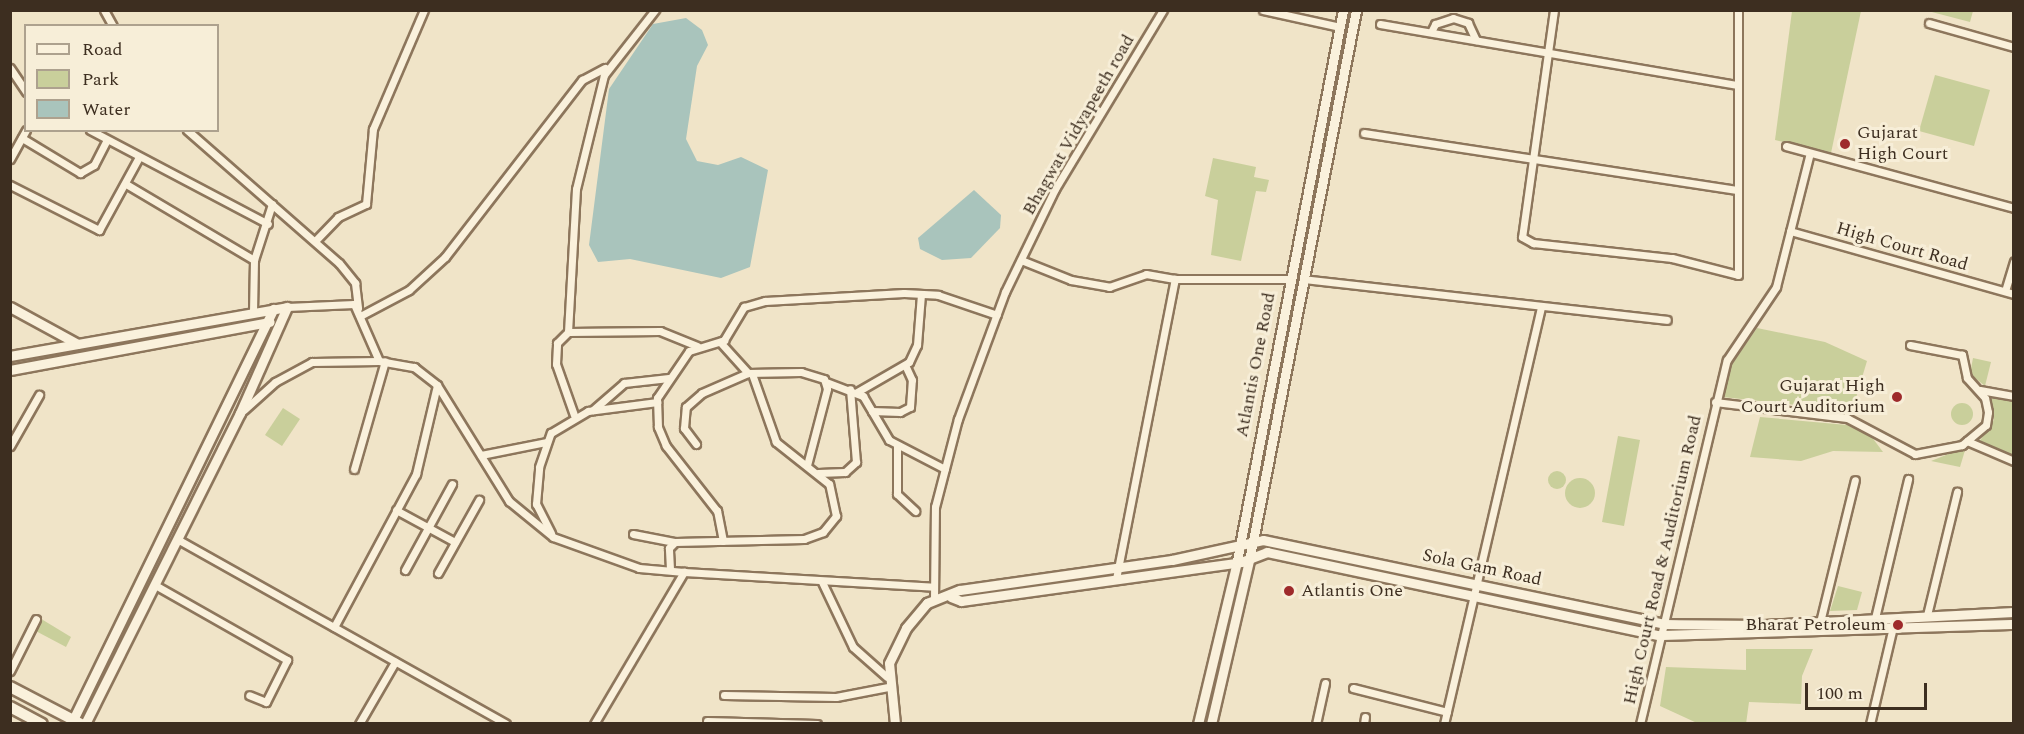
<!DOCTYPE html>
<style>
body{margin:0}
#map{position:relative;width:2024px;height:734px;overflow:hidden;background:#f0e4c8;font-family:Spectral,serif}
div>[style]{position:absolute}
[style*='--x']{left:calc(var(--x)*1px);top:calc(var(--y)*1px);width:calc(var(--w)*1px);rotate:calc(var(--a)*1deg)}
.green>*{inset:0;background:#c9cf9b}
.round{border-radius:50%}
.water>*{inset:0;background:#a9c4bc}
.roads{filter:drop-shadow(2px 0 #8d765c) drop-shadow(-2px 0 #8d765c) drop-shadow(0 2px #8d765c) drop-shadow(0 -2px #8d765c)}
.minor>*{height:7px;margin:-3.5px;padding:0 3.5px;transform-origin:3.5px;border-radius:3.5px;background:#faf1dc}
.tertiary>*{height:9px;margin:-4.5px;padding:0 4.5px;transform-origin:4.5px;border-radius:4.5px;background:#faf1dc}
.secondary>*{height:10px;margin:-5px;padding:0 5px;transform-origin:5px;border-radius:5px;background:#faf1dc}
.dots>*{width:16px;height:16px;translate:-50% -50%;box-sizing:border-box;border:3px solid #f7eed8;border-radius:50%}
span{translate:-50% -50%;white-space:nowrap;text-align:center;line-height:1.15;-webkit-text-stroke:6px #f7eed8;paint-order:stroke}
.street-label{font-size:18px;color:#3d2e20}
.poi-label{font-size:18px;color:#3d2e20}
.left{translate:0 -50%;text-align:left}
.right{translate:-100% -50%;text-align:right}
.frame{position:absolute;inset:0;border:12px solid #3d2e20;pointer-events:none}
.legend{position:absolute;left:24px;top:24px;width:195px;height:108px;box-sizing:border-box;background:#f7eed8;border:2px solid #ada18e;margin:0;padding:8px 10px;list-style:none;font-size:18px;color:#3d2e20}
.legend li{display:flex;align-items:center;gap:12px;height:30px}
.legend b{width:30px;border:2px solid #ada18e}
.scale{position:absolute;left:1805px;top:683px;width:122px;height:27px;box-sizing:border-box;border:3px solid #3d2e20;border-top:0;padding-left:8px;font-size:18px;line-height:21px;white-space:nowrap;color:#3d2e20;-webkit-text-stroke:4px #f7eed8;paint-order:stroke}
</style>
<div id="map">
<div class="green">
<i style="clip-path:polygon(1792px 11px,1861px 11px,1831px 153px,1775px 140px)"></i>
<i style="clip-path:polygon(1928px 11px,1973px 11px,1970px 22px)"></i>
<i style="clip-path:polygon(1935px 75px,1990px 90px,1974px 146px,1919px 131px)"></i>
<i style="clip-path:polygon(1213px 158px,1256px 167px,1254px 177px,1269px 180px,1266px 192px,1256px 191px,1241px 261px,1211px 255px,1218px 200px,1205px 196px)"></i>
<i style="clip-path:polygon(1757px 328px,1825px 342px,1867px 361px,1852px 411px,1723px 397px,1732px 364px)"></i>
<i style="clip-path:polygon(1973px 358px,1991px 362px,1985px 386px,1970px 374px)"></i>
<i style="clip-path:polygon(1990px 397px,2013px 402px,2013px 455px,1979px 442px,1994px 420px)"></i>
<i class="round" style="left:1951px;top:403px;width:22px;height:22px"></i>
<i style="clip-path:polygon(283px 408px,300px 419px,282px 446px,265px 435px)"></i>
<i style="clip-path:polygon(1760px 417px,1847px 425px,1871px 436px,1883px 452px,1833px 451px,1801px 461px,1750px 457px)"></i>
<i style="clip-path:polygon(1618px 436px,1640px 440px,1624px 526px,1602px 522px)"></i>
<i style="clip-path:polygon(1966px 447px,1960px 467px,1931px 461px)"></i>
<i class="round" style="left:1548px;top:471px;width:18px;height:18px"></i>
<i class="round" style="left:1565px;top:478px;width:30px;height:30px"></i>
<i style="clip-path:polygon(1838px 586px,1862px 592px,1857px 610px,1830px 611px)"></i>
<i style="clip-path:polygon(38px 617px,71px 637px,66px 647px,32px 629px)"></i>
<i style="clip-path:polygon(1746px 649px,1813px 649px,1802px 676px,1801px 704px,1749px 702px,1746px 724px,1697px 723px,1660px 706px,1666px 667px,1746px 670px)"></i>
</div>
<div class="water">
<i style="clip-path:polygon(686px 18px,702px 30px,708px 45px,697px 66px,686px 139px,697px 161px,718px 165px,741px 157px,768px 170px,750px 267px,721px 278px,630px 259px,598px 262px,589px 245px,609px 89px,653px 24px)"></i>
<i style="clip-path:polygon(974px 190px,1001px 215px,1000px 228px,971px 258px,942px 260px,920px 249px,918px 238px)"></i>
</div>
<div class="roads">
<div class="minor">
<i style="--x:104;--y:10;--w:18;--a:61"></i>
<i style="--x:1263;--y:10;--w:79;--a:12.4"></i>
<i style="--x:1554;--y:10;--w:229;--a:98"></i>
<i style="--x:1522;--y:237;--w:13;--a:29"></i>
<i style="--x:1533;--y:243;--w:140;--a:6.2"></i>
<i style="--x:1672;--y:258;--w:68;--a:14.4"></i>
<i style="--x:1738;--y:275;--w:265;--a:-90"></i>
<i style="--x:1929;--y:23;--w:88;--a:15.8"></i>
<i style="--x:1380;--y:24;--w:363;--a:9.7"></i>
<i style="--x:1431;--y:32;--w:9;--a:-63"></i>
<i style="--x:1435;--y:24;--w:19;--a:-18"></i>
<i style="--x:1453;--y:18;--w:16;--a:18"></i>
<i style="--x:1468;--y:23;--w:19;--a:65"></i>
<i style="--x:10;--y:68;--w:29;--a:56"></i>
<i style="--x:90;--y:130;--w:201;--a:27.8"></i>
<i style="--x:187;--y:130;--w:202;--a:41.2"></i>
<i style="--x:339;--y:263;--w:26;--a:51"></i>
<i style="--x:355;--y:283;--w:25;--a:83"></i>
<i style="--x:1364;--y:133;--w:377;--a:8.7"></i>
<i style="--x:22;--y:138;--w:68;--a:31.1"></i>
<i style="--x:80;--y:173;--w:16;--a:-30"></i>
<i style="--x:94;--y:165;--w:28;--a:-63"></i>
<i style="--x:1786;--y:146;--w:236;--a:15.2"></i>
<i style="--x:10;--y:159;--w:33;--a:-61"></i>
<i style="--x:126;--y:184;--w:149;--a:30.7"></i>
<i style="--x:10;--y:185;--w:100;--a:26.8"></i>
<i style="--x:99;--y:230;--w:83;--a:-61.3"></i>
<i style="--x:1790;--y:231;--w:233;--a:15.7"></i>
<i style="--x:315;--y:241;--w:33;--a:-46"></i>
<i style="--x:338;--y:217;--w:31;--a:-25"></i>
<i style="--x:366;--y:204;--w:75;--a:-84.7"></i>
<i style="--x:373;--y:129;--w:129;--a:-66.8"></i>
<i style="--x:1021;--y:260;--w:54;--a:21.8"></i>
<i style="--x:1071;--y:280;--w:39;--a:10"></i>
<i style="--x:1109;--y:287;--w:39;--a:-19"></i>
<i style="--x:1146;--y:274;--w:29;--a:10"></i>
<i style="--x:1303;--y:279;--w:366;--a:6.4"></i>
<i style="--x:2005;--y:291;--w:31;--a:-73"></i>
<i style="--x:287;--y:307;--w:67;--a:-2.6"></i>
<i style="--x:354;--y:304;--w:62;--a:66.3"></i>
<i style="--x:253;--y:312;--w:52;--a:-88.9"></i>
<i style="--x:254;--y:260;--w:59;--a:-72.2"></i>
<i style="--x:362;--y:315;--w:53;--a:-28"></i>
<i style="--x:409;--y:290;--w:49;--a:-42.5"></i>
<i style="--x:445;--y:257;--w:224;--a:-52.3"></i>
<i style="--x:582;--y:80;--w:26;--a:-28"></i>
<i style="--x:568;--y:332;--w:143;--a:-86.8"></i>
<i style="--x:576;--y:189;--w:117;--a:-76.2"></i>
<i style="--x:604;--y:75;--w:83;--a:-51.9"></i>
<i style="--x:720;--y:342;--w:42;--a:47.9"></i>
<i style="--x:748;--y:373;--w:53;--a:-1.1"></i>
<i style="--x:801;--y:372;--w:24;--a:17"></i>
<i style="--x:824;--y:379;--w:10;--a:73"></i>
<i style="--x:827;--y:389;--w:79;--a:104.7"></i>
<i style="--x:826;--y:382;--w:40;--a:21"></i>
<i style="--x:863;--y:396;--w:51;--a:59.4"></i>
<i style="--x:889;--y:440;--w:63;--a:27.4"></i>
<i style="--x:1980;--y:390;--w:35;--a:10"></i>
<i style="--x:857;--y:392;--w:60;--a:-30"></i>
<i style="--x:909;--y:362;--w:19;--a:-65"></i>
<i style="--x:917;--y:345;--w:51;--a:-85.5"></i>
<i style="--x:1715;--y:402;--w:133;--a:6.9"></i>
<i style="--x:1847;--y:418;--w:77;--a:27.9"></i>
<i style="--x:1915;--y:454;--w:48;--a:-10.8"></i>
<i style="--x:1962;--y:445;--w:31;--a:-40"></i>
<i style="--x:1986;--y:425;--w:13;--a:-81"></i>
<i style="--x:1988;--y:412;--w:14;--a:-102"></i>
<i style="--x:1985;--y:398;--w:27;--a:-132"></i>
<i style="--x:1967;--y:378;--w:24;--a:-102"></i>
<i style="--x:1962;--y:355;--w:53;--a:-169.1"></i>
<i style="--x:244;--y:410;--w:42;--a:-42.1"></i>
<i style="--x:275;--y:382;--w:42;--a:-28.4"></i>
<i style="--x:312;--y:362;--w:67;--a:-0.9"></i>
<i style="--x:379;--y:361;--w:36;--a:10"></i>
<i style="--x:414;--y:367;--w:29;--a:38"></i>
<i style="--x:437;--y:385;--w:137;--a:58.2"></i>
<i style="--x:509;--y:501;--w:57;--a:39.3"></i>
<i style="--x:553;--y:537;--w:91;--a:19.8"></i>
<i style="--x:639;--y:568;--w:45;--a:5.1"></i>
<i style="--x:593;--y:410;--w:41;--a:-41.1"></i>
<i style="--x:624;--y:383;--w:45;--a:-6.3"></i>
<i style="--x:872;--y:411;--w:28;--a:2"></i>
<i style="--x:900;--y:412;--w:11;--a:-27"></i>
<i style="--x:910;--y:407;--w:27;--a:-86"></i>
<i style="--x:912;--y:380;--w:14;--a:-115"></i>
<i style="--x:574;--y:415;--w:54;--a:-109.4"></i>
<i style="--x:556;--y:364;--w:21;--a:-87"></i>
<i style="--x:557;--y:343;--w:16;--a:-45"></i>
<i style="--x:568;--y:332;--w:92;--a:-0.6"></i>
<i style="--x:660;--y:331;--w:40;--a:22"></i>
<i style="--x:1967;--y:441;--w:51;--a:23.1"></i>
<i style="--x:696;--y:444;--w:20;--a:-127"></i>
<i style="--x:684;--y:428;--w:21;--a:-85"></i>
<i style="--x:686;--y:407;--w:21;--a:-41"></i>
<i style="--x:702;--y:393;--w:50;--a:-23.5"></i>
<i style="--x:10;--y:446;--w:59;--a:-60.4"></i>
<i style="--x:897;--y:446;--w:48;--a:90"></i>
<i style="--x:897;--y:494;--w:25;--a:43"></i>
<i style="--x:481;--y:455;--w:66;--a:-11.3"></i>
<i style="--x:354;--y:469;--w:112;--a:-74"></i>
<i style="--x:818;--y:473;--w:27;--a:-2"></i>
<i style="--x:845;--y:472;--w:15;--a:-42"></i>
<i style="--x:856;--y:462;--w:73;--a:-94.7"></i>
<i style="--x:396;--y:510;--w:67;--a:28.5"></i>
<i style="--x:551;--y:533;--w:33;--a:-117"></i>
<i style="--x:536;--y:504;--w:37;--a:-85"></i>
<i style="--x:539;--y:467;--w:36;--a:-71"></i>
<i style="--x:551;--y:433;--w:43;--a:-30.7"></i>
<i style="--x:588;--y:411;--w:70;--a:-7.4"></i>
<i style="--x:633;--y:534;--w:42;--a:11"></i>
<i style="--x:177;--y:539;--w:377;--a:29.3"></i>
<i style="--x:723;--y:541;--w:31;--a:-101"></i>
<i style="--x:717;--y:511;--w:83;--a:-128.1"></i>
<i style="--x:666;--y:446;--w:21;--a:-113"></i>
<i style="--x:658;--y:427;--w:29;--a:-92"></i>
<i style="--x:657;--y:398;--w:57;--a:-55.8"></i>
<i style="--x:689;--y:351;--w:37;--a:-17"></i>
<i style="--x:724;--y:340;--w:39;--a:-59"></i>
<i style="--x:744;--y:307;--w:22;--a:-16"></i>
<i style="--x:765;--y:301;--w:139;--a:-3.3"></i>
<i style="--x:904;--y:293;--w:34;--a:3"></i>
<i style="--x:938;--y:295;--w:62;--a:18.7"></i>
<i style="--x:670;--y:569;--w:21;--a:-93"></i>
<i style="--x:669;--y:548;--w:8;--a:-45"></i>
<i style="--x:675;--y:542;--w:129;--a:-1.3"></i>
<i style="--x:804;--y:539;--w:20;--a:-20"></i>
<i style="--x:823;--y:532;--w:21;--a:-51"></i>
<i style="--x:836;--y:516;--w:33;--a:-102"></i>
<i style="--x:829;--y:484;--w:68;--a:-141.6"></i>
<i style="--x:776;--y:442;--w:72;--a:-109.4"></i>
<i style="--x:405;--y:570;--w:98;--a:-61.3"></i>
<i style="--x:438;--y:573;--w:84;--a:-60.7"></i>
<i style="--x:1116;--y:579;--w:306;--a:-78.9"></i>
<i style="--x:1175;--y:279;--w:114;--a:0"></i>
<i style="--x:822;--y:582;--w:72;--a:64.5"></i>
<i style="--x:853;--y:647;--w:45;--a:41.4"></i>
<i style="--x:155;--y:585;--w:152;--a:29.6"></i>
<i style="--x:287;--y:660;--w:47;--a:116.6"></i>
<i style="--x:266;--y:702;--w:18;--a:-158"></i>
<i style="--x:934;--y:600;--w:93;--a:-89.4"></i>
<i style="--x:935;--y:507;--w:91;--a:-75.4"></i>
<i style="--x:958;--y:419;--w:135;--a:-69.7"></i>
<i style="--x:1005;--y:292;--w:114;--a:-64.1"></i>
<i style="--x:1055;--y:189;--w:209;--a:-58.9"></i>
<i style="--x:1927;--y:615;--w:127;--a:-76.3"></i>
<i style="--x:1875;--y:618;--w:143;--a:-76.6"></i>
<i style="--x:1820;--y:622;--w:146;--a:-76.2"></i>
<i style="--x:334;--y:627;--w:174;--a:-61.8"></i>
<i style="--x:416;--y:474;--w:91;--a:-76.7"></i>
<i style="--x:10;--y:671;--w:58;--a:-63.4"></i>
<i style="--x:1353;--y:688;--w:97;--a:14.3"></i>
<i style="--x:724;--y:695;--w:112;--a:1"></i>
<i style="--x:836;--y:697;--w:53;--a:-10.9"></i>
<i style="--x:707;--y:721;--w:110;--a:1.6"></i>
<i style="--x:359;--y:724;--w:72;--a:-59.9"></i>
<i style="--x:594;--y:724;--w:177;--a:-59.4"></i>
<i style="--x:684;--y:572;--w:250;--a:3.4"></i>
<i style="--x:1316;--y:724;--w:42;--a:-77.6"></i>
<i style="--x:1364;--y:724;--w:7;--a:-82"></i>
<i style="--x:1444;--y:724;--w:428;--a:-76.9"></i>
<i style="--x:1640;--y:724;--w:374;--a:-76.6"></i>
<i style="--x:1727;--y:360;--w:88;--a:-56.1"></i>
<i style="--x:1776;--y:287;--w:138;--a:-75.8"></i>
<i style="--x:1870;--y:724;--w:100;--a:-76.7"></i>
</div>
<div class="tertiary">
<i style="--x:10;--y:307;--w:77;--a:28.6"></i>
<i style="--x:10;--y:356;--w:281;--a:-10"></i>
<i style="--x:287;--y:307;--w:116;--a:113.9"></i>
<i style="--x:240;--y:413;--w:347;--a:116.5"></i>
<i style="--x:10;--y:370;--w:264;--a:-10.5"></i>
<i style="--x:951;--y:597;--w:11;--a:22"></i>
<i style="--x:961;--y:601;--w:283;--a:-7.9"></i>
<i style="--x:1241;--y:562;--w:28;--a:-21"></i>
<i style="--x:1267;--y:552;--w:401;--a:12"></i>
<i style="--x:1659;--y:635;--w:355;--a:-1.8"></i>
<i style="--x:71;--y:724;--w:462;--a:-64"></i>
<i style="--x:895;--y:724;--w:61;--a:-95.6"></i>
<i style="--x:889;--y:663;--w:39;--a:-64"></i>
<i style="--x:906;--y:628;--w:33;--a:-50"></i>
<i style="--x:927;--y:603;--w:35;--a:-22"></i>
<i style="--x:960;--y:590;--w:214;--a:-8.1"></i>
<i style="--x:1172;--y:560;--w:93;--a:-12.4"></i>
<i style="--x:1263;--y:540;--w:410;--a:11.8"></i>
<i style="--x:1664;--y:624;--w:100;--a:0.6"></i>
<i style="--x:1764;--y:625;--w:250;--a:-3"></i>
<i style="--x:1198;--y:724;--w:168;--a:-76.5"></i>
<i style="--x:1237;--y:561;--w:561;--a:-79.11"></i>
<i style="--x:1211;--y:724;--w:172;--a:-76.9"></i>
<i style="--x:1250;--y:556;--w:556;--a:-79.01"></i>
</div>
<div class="secondary">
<i style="--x:10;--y:687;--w:80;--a:27.5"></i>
<i style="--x:10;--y:707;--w:36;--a:28"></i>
</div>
</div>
<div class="dots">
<i style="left:1845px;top:144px;background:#9e2a2b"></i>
<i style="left:1897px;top:397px;background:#9e2a2b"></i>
<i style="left:1289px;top:591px;background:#9e2a2b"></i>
<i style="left:1898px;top:625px;background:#9e2a2b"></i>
</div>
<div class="street-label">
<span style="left:1079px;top:125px;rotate:-60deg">Bhagwat Vidyapeeth road</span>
<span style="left:1902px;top:247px;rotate:16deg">High Court Road</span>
<span style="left:1256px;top:365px;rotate:-79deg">Atlantis One Road</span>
<span style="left:1663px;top:560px;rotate:-77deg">High Court Road &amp; Auditorium Road</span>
<span style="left:1482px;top:568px;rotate:12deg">Sola Gam Road</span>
</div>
<div class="poi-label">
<span class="left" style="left:1857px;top:144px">Gujarat<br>High Court</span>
<span class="right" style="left:1885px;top:397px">Gujarat High<br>Court Auditorium</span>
<span class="left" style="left:1301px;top:591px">Atlantis One</span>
<span class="right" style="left:1886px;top:625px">Bharat Petroleum</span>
</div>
<div class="frame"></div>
<ul class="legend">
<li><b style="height:8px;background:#faf1dc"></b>Road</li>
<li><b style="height:16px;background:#c9cf9b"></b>Park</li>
<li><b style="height:16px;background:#a9c4bc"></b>Water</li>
</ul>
<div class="scale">100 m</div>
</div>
